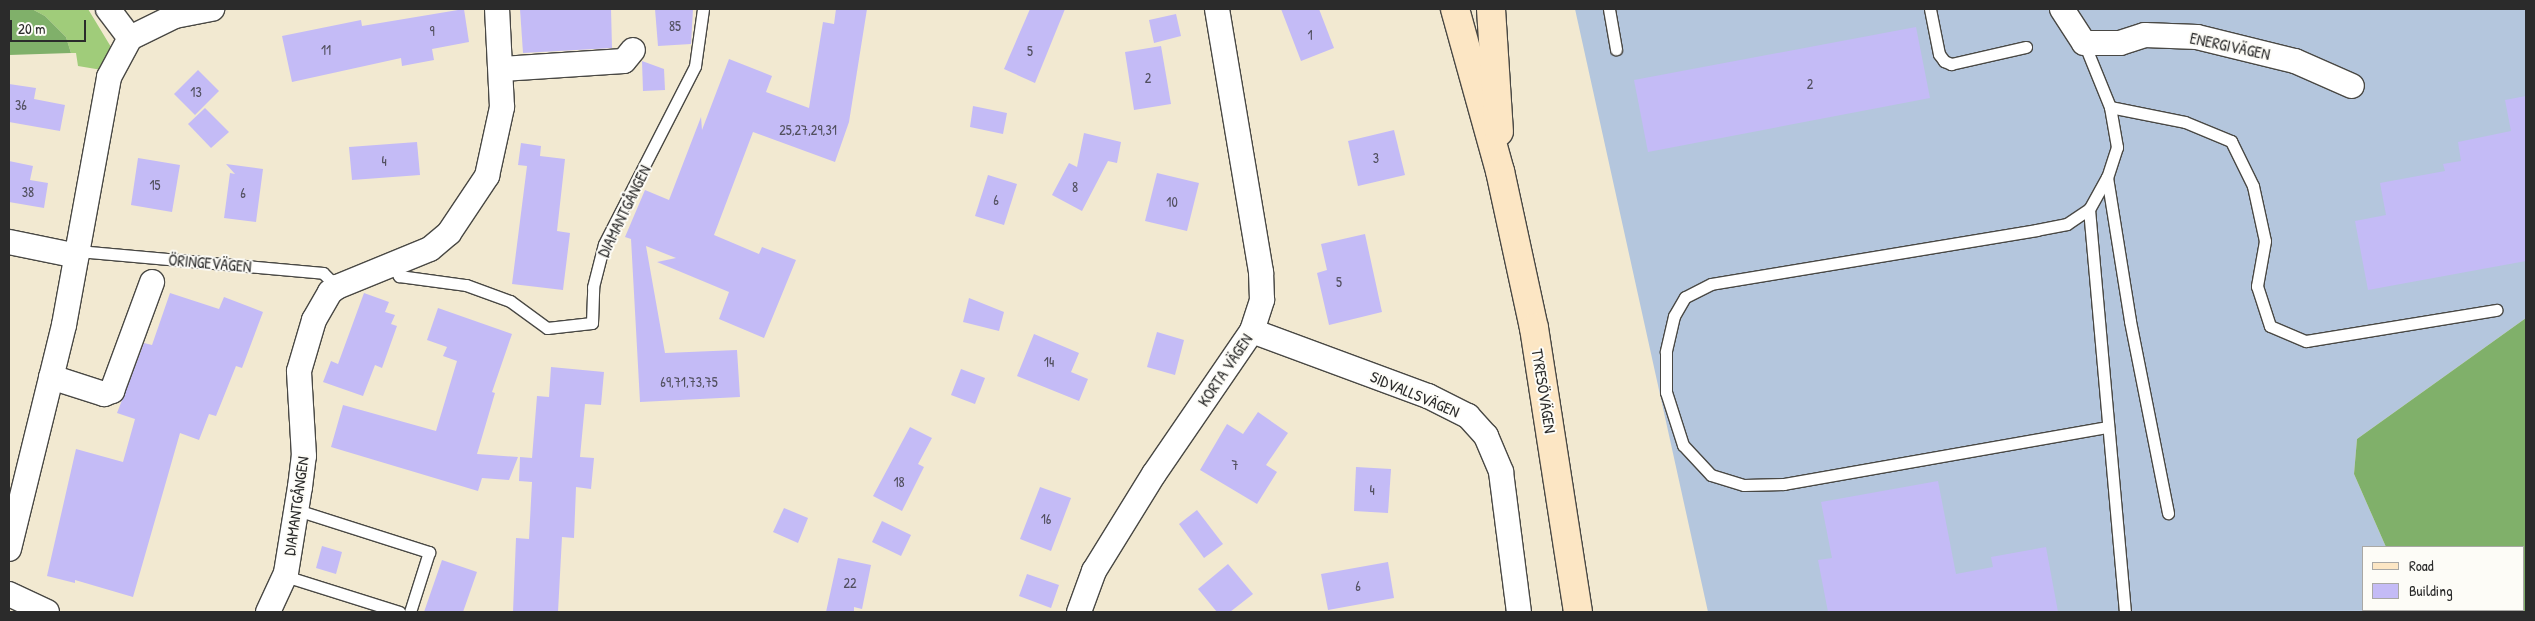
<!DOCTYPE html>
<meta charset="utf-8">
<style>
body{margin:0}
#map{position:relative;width:2535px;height:621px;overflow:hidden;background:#f2e9d1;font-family:"Patrick Hand",sans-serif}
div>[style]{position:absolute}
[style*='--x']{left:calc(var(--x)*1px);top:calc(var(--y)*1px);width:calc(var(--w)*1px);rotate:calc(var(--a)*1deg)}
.industrial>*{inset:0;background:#b4c6dd}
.green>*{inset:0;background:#a0cc7a}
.forest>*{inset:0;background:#80b06a}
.building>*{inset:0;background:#c4bbf6}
.roads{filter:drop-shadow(1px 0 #494844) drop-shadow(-1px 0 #494844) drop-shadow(0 1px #494844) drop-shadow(0 -1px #494844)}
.lane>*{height:11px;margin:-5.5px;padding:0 5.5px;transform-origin:5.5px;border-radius:5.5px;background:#fff}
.street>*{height:24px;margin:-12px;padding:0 12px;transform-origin:12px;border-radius:12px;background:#fff}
.secondary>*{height:28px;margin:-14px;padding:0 14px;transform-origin:14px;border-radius:14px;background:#fce6c4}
span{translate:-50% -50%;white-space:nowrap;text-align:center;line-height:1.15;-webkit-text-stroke:4px #fdfcf7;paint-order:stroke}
.number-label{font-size:14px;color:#514f5e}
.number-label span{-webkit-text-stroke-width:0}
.street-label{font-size:16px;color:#2b2b2b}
.frame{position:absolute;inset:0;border:10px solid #2b2b2b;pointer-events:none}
.legend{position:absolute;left:2362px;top:546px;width:162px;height:65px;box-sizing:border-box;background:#fdfcf7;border:1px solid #a9a8a5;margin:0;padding:6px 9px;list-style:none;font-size:15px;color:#2b2b2b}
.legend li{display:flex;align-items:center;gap:10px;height:25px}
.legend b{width:25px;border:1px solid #a9a8a5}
.scale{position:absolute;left:10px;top:20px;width:76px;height:22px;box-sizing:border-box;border:2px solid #2b2b2b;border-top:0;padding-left:6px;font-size:15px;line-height:18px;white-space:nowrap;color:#2b2b2b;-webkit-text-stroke:4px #fdfcf7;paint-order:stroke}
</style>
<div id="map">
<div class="industrial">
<i style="clip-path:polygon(1575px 9px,2526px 9px,2526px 318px,2357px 439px,2354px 474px,2386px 547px,2364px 547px,2364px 610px,2368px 610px,2367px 612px,1708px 612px)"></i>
</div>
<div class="green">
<i style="clip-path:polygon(32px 9px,88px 9px,111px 47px,109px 59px,102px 70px,78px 66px,76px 53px,71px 53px,66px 37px,45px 16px)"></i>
</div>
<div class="forest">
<i style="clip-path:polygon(9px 9px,32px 9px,45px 16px,66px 37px,71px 53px,9px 55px)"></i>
<i style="clip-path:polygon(2526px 318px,2526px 612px,2367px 612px,2524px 610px,2524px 547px,2386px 547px,2354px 474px,2357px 439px)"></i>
</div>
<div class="building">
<i style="clip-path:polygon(464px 9px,469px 42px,432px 49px,434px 60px,402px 66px,401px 58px,292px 82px,282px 36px,361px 20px,362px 26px)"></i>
<i style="clip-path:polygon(520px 9px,611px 9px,612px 48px,523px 53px)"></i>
<i style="clip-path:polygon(655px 9px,693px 9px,691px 44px,658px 46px)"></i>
<i style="clip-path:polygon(836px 9px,867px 9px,849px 122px,835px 162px,753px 132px,714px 235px,759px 254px,762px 247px,796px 260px,764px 338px,719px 319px,729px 292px,657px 262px,676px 258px,646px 246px,665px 353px,737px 350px,740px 397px,640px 402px,631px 239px,625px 237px,645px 190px,669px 200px,701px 117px,702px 130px,729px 59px,772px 76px,766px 92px,809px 108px,823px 22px,834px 24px)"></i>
<i style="clip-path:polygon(1030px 9px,1065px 9px,1035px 83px,1004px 69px)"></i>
<i style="clip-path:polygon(1281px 9px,1319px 9px,1334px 48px,1301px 61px)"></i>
<i style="clip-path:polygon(1176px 14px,1181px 36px,1154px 43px,1149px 20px)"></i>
<i style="clip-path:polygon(1916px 27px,1930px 98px,1648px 152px,1634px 80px)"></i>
<i style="clip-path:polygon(1161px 46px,1171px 104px,1134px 110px,1125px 52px)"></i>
<i style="clip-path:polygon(642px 61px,664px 69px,665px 90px,643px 91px)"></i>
<i style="clip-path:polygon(198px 70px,219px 91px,195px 115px,174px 94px)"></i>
<i style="clip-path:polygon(9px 84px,36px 88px,34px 99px,65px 105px,60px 131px,9px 122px)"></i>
<i style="clip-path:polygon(2526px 96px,2526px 261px,2368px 290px,2355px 221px,2386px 215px,2380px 183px,2445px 171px,2443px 164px,2461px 161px,2458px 142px,2511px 131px,2505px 100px)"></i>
<i style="clip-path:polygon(973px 106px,1007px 113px,1003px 134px,970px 127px)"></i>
<i style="clip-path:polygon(205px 108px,229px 132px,211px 148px,188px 124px)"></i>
<i style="clip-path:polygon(1394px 130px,1405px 175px,1358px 186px,1348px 141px)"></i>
<i style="clip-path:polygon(1084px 133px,1121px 142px,1117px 163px,1108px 161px,1082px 211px,1052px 195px,1069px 163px,1077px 167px)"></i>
<i style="clip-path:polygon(417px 142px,420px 175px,352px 180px,349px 147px)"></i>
<i style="clip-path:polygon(521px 143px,541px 146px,540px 156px,565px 159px,557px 231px,570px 233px,563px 290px,512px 284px,527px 166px,518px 165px)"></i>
<i style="clip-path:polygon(138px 158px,180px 165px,172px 212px,131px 205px)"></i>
<i style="clip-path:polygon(9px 161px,33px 166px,30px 180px,48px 183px,44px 208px,9px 202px)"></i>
<i style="clip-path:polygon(226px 164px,263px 169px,256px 222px,224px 218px,230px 173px,235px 174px)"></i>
<i style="clip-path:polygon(1157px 173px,1199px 183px,1187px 231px,1145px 221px)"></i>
<i style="clip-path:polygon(988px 175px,1017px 184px,1004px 225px,975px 216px)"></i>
<i style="clip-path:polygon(1365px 234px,1382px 312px,1329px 325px,1317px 273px,1327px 270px,1321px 244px)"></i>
<i style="clip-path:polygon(170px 293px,219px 309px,224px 297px,263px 312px,242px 368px,236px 366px,216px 416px,209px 414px,199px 440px,180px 433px,133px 597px,75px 580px,75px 583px,47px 576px,76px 449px,123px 462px,135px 419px,117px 413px,144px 343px,152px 345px)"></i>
<i style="clip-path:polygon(364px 293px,389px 302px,385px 312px,395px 315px,391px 324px,397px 326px,382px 368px,375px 365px,363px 396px,323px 382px,331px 361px,338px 364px)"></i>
<i style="clip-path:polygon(969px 298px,1004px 312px,999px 331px,963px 322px)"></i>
<i style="clip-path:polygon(438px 308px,512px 334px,492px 392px,495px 393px,477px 454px,518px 457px,509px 480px,482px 478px,478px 491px,331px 447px,343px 405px,436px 431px,457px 361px,443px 356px,447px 347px,427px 340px)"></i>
<i style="clip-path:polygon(1157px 332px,1184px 340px,1175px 375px,1147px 367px)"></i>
<i style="clip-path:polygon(1034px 334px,1079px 353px,1071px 372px,1088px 379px,1079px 401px,1017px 376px)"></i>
<i style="clip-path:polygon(551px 367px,604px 372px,601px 405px,585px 404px,580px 457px,594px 458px,591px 489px,576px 487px,574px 538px,562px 537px,558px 612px,513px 612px,516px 538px,529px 539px,532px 482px,519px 481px,520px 457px,532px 458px,537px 396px,549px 397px)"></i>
<i style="clip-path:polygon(961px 369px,985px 378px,975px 404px,951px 395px)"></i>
<i style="clip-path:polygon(1258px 412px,1288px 433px,1266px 465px,1277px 472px,1257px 504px,1200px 470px,1227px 424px,1243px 434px)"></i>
<i style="clip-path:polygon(910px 427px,932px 438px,918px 464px,924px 467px,902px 511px,873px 496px)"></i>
<i style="clip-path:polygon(1356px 467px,1391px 469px,1388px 513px,1354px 511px)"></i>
<i style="clip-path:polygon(1938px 481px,1956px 574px,1993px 567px,1991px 557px,2046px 547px,2058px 612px,1828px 612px,1818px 560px,1832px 558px,1821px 502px)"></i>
<i style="clip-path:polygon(1040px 487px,1071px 498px,1051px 551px,1020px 539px)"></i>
<i style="clip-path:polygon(784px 508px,808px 518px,798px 543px,773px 532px)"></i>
<i style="clip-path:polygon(1197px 510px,1223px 544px,1204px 558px,1179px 524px)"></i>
<i style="clip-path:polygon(882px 521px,911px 535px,901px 556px,872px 542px)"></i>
<i style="clip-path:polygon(322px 546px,342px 552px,336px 574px,316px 568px)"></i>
<i style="clip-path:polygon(838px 558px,871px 565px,862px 609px,854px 607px,854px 612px,826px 612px)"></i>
<i style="clip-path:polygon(442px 560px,477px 572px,463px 612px,424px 612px)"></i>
<i style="clip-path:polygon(1388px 562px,1394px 598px,1328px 610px,1321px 574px)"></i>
<i style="clip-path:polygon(1228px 564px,1253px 594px,1230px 612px,1217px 612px,1198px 589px)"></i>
<i style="clip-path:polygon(1027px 574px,1059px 585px,1051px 608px,1019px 596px)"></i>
</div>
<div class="roads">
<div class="lane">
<i style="--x:1609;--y:9;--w:41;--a:80.1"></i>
<i style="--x:1930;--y:9;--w:46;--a:78.7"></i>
<i style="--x:1939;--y:54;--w:9;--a:54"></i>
<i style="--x:1944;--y:61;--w:8;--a:23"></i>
<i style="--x:1951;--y:64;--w:77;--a:-12.8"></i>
<i style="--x:2084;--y:43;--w:69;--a:67.9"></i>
<i style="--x:2110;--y:107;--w:41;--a:80.1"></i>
<i style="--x:2117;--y:147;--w:32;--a:108"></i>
<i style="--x:2107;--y:177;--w:37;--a:119"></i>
<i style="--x:2089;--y:209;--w:27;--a:146"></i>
<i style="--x:2067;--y:224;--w:31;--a:169"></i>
<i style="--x:2037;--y:230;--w:330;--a:170.6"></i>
<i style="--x:1711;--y:284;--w:29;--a:153"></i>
<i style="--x:1685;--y:297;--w:22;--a:120"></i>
<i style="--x:1674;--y:316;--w:37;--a:103"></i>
<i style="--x:1666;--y:352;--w:40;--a:90"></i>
<i style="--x:1666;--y:392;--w:56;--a:72.2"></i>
<i style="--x:1683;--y:445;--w:41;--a:47"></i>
<i style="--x:1711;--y:475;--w:34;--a:17"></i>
<i style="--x:1744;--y:485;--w:40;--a:-1.4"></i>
<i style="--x:1784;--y:484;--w:329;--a:-10"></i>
<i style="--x:2110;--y:107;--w:76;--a:11.3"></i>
<i style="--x:2185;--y:122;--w:50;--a:22.4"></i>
<i style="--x:2231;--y:141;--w:50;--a:63.9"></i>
<i style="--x:2253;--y:186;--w:56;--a:77.7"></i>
<i style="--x:2265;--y:241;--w:46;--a:100.1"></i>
<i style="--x:2257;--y:286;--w:42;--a:72"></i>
<i style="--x:2270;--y:326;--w:39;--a:23"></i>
<i style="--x:2306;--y:341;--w:193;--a:-9.3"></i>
<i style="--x:2107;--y:177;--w:146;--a:80.9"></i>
<i style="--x:2130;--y:321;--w:196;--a:78.8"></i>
<i style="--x:2089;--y:209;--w:405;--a:84.9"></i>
<i style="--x:78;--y:251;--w:246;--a:5.1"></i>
<i style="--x:323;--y:273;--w:20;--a:45"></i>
<i style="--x:392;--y:263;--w:15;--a:62"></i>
<i style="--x:399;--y:276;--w:68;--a:7.7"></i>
<i style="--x:466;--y:285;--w:47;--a:20"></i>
<i style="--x:510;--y:301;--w:46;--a:36.1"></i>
<i style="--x:547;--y:328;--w:45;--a:-6.3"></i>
<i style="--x:592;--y:323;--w:36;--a:-88"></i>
<i style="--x:593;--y:287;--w:44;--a:-75.7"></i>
<i style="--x:604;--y:244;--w:200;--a:-62.9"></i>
<i style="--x:695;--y:66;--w:58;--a:-82"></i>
<i style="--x:297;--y:510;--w:139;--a:17.7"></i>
<i style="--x:429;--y:552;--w:63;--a:107.6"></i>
<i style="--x:285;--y:576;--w:120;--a:17.5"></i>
</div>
<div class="street">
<i style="--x:108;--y:9;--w:36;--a:53"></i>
<i style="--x:2062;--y:9;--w:40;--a:57.1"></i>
<i style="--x:2084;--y:43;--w:36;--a:0"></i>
<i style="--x:2120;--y:43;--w:26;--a:-18"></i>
<i style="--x:2145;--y:35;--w:52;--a:2.2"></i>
<i style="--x:2197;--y:37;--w:101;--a:13.8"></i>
<i style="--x:2295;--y:61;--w:62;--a:23.7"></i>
<i style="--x:502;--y:69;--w:122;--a:-3.8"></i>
<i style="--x:624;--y:61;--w:14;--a:-51"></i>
<i style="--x:9;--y:242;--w:69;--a:11.6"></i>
<i style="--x:1252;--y:331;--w:188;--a:20.3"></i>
<i style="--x:1428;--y:396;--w:45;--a:26.6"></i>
<i style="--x:1468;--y:416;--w:27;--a:48"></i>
<i style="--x:1486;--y:436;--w:39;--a:67"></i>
<i style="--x:1501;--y:472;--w:141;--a:82.7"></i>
<i style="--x:51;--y:377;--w:56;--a:17.8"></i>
<i style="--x:104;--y:394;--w:9;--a:-21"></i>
<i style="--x:112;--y:391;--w:116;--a:-69.8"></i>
<i style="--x:9;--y:549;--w:231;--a:-76.2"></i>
<i style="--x:64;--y:325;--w:252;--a:-79.7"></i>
<i style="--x:109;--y:77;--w:44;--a:-61.7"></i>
<i style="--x:130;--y:38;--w:50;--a:-26.1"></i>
<i style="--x:175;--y:16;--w:38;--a:-11"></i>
<i style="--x:9;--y:594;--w:42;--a:25.3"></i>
<i style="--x:268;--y:612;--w:43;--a:-65.2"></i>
<i style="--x:286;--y:573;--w:87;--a:-80.8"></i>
<i style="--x:300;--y:487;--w:31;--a:-83"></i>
<i style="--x:304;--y:456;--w:85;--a:-93.4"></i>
<i style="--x:299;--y:371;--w:53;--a:-73.6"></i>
<i style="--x:314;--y:320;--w:32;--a:-60"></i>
<i style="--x:330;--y:292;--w:9;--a:-36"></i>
<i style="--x:337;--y:287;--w:100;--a:-22.2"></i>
<i style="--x:430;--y:249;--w:25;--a:-40"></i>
<i style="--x:449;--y:233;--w:69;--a:-56.3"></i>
<i style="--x:487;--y:176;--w:71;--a:-77.7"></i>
<i style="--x:502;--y:107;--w:98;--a:-92.9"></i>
<i style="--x:1079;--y:612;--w:44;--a:-69.9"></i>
<i style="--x:1094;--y:571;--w:114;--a:-58.3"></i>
<i style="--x:1154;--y:474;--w:173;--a:-55.6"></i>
<i style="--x:1252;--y:331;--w:33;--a:-72"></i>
<i style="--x:1262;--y:300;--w:28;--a:-92"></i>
<i style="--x:1261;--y:272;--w:267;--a:-99.5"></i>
</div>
<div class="secondary">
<i style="--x:1455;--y:9;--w:168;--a:74.5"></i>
<i style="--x:1500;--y:171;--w:161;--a:77.8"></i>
<i style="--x:1534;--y:328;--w:287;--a:81.2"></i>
<i style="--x:1491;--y:9;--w:123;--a:86.3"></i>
</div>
</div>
<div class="number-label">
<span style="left:675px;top:26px">85</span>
<span style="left:432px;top:31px">9</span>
<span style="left:1310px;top:35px">1</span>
<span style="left:326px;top:50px">11</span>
<span style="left:1030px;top:51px">5</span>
<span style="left:1148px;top:78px">2</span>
<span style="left:1810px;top:84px">2</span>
<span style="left:196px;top:92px">13</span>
<span style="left:21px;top:105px">36</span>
<span style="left:808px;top:130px">25,27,29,31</span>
<span style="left:1376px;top:158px">3</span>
<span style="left:384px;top:161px">4</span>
<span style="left:155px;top:185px">15</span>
<span style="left:1075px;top:187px">8</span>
<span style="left:28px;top:192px">38</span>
<span style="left:243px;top:193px">6</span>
<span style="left:996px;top:200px">6</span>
<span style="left:1172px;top:202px">10</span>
<span style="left:1339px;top:282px">5</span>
<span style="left:1049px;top:362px">14</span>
<span style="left:689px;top:382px">69,71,73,75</span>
<span style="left:1235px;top:465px">7</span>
<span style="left:899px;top:482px">18</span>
<span style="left:1372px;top:490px">4</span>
<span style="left:1046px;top:519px">16</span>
<span style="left:850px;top:583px">22</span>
<span style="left:1358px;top:586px">6</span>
</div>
<div class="street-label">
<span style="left:2230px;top:46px;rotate:12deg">ENERGIVÄGEN</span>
<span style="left:624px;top:211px;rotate:-64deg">DIAMANTGÅNGEN</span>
<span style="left:210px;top:263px;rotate:5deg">ÖRINGEVÄGEN</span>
<span style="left:1225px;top:370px;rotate:-56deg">KORTA VÄGEN</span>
<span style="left:1544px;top:391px;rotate:81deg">TYRESÖVÄGEN</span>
<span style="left:1415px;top:394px;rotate:23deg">SIDVALLSVÄGEN</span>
<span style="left:296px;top:506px;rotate:-82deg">DIAMANTGÅNGEN</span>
</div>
<div class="frame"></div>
<ul class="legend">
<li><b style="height:6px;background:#fce6c4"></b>Road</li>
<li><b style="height:14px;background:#c4bbf6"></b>Building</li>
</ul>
<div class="scale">20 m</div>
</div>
